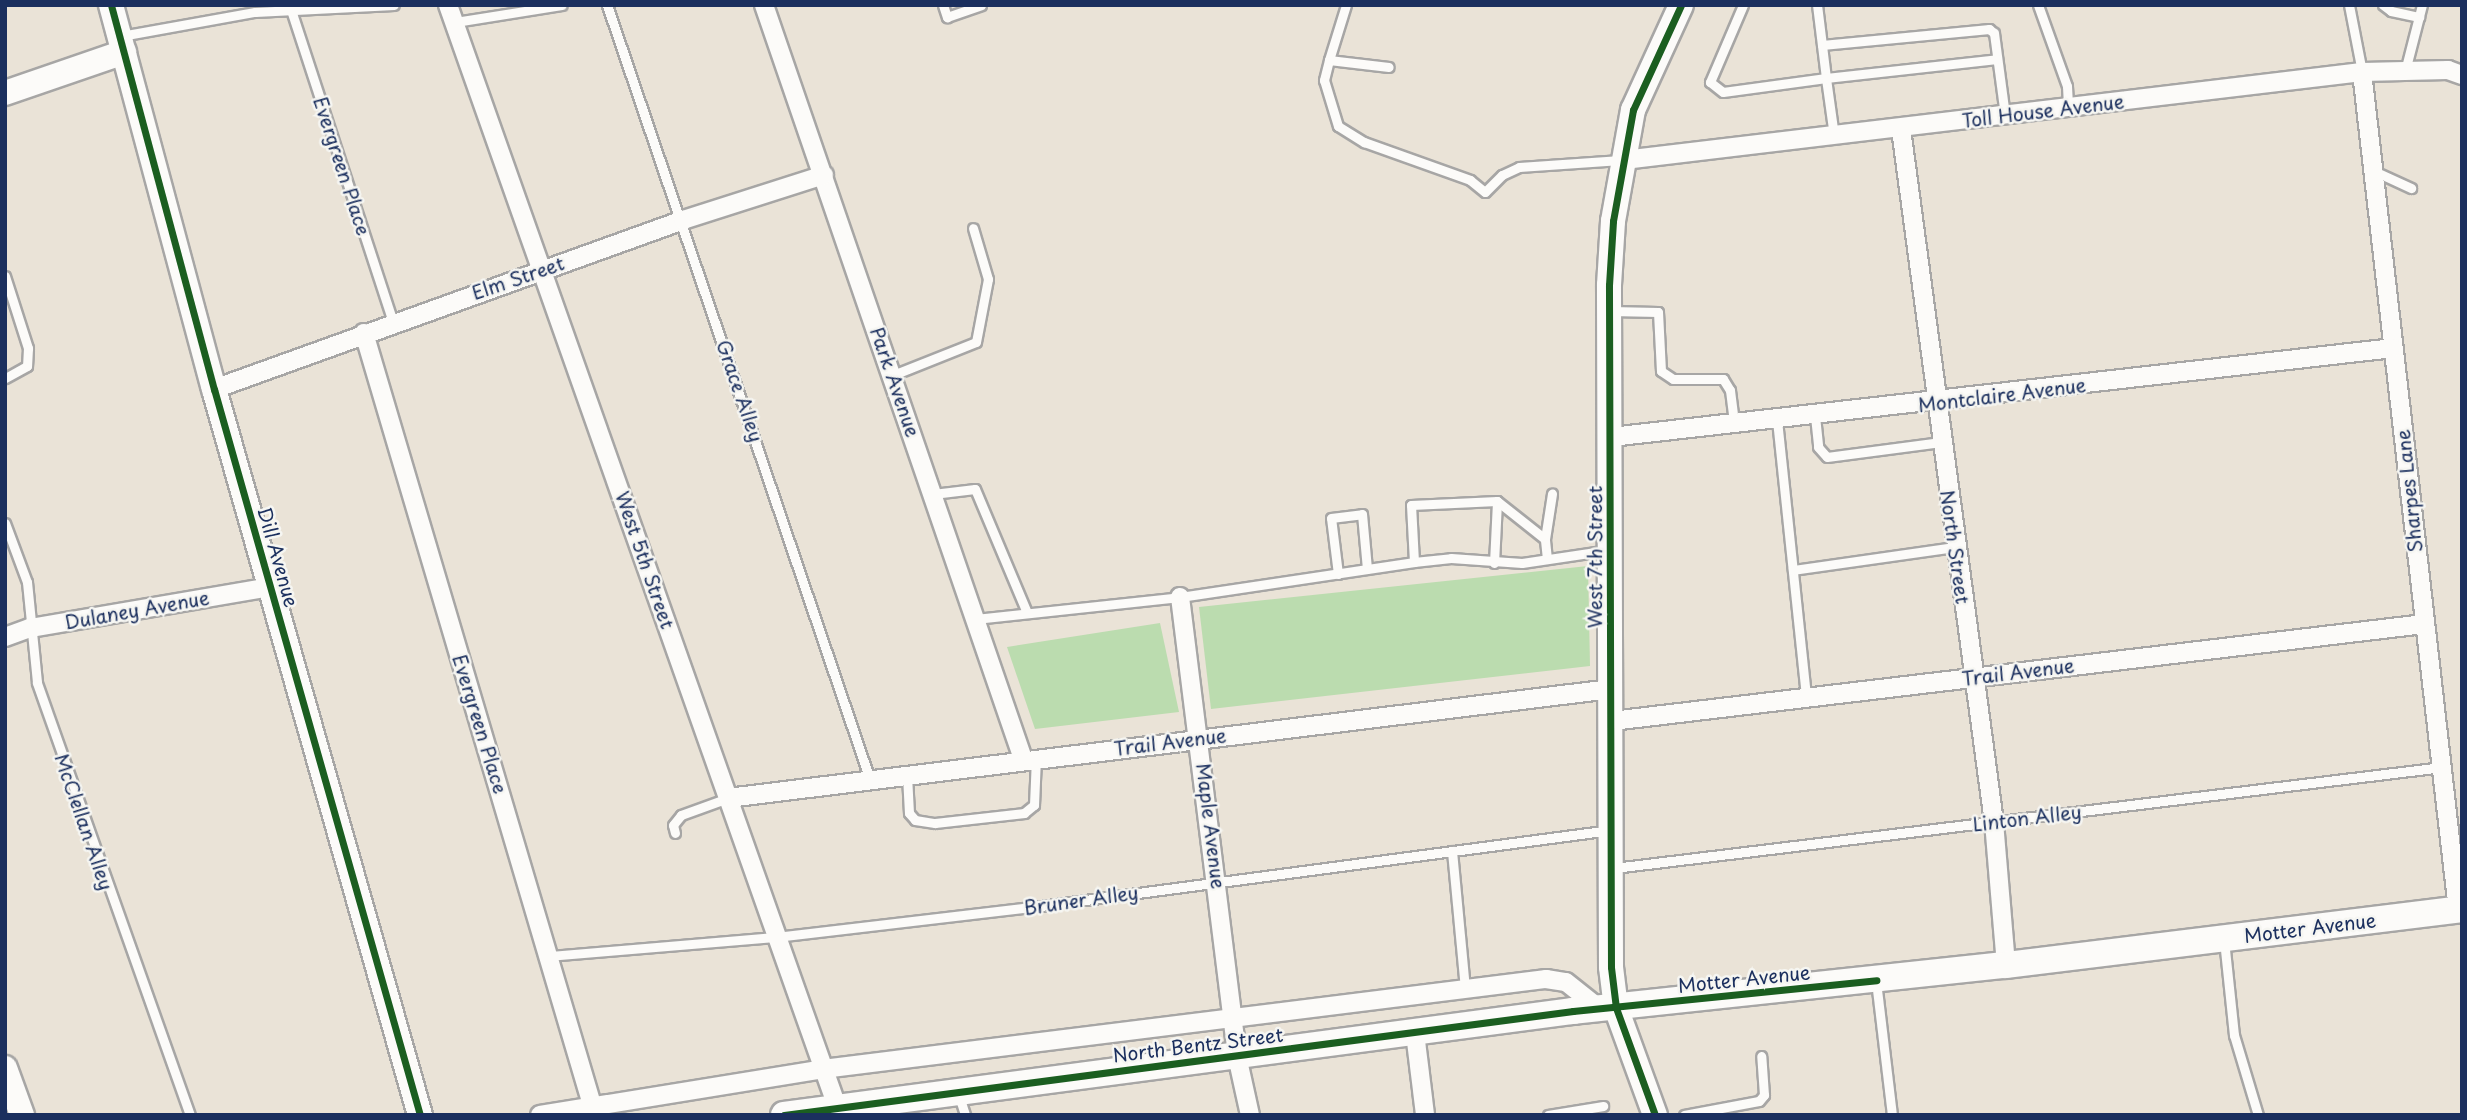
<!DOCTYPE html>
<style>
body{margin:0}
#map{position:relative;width:2467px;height:1120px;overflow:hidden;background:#eae3d7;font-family:"Playpen Sans",sans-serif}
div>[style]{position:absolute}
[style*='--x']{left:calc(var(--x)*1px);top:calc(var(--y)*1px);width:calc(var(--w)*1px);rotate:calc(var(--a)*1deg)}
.green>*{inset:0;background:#bbdcaf}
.roads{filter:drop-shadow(2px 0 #a7a6a5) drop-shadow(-2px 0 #a7a6a5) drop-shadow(0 2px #a7a6a5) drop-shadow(0 -2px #a7a6a5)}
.lane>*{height:9px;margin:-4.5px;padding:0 4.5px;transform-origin:4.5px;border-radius:4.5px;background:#fcfbf9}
.street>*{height:18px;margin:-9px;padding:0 9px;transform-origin:9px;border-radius:9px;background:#fcfbf9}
.secondary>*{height:24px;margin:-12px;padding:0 12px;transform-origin:12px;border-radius:12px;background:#fcfbf9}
.primary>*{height:26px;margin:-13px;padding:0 13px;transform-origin:13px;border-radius:13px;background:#fcfbf9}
.cycleway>*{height:7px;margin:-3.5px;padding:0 3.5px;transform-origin:3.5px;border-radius:3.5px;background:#1b5e20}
span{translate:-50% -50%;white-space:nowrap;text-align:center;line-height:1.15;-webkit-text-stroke:5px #f6f6f2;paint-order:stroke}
.street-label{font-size:19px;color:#1b2f5e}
.frame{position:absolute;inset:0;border:7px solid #1b2f5e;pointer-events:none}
</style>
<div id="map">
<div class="green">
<i style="clip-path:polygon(1588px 566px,1590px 666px,1211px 709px,1199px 607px)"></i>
<i style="clip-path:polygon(1160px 623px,1179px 712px,1035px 729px,1007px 647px)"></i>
</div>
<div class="roads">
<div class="lane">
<i style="--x:607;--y:5;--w:815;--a:71.25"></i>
<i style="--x:943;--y:5;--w:13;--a:72"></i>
<i style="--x:947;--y:17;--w:36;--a:-19"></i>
<i style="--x:1346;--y:5;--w:58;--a:107.2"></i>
<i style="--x:1329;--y:60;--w:60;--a:6.7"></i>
<i style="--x:1743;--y:5;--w:84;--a:113.2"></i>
<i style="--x:1710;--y:82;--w:16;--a:38"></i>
<i style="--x:1723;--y:92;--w:104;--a:-7.7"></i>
<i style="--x:1826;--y:78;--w:74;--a:-97"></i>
<i style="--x:2038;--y:5;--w:86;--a:70.3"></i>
<i style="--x:2067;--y:86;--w:21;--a:87"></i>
<i style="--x:2349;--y:5;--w:68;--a:79"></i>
<i style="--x:2383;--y:5;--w:10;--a:37"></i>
<i style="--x:2391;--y:11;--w:29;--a:12"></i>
<i style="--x:291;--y:10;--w:328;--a:71.9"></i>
<i style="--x:455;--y:22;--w:108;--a:-9"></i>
<i style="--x:121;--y:36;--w:136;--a:-10.2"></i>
<i style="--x:255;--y:12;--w:139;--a:-2.9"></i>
<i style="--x:1822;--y:45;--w:168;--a:-5.5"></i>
<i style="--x:1989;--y:29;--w:6;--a:39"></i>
<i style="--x:1994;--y:33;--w:83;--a:82.4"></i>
<i style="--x:1329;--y:60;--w:21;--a:104"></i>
<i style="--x:1324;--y:80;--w:48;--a:73.1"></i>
<i style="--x:1338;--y:126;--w:31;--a:32"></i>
<i style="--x:1364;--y:142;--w:113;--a:19.7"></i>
<i style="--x:1470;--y:180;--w:19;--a:39"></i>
<i style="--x:1485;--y:192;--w:24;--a:-45"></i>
<i style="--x:1502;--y:175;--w:19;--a:-25"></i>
<i style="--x:1519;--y:167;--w:102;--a:-3.9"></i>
<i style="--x:2405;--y:71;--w:68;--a:-75.6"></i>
<i style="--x:1834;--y:136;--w:59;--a:-97.9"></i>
<i style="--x:1826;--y:78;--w:172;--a:-6.3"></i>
<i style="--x:2374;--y:171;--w:41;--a:24.7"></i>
<i style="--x:5;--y:276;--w:76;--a:72.3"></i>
<i style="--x:28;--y:348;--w:18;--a:93"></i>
<i style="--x:27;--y:366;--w:25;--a:151"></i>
<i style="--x:1610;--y:311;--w:48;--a:1.2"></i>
<i style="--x:1658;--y:312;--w:59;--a:87.1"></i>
<i style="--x:1661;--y:371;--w:14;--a:34"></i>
<i style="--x:1673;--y:379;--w:50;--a:0"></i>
<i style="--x:1723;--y:379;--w:13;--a:58"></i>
<i style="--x:1730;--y:390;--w:35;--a:83"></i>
<i style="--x:893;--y:375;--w:89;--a:-21.7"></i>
<i style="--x:976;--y:342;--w:64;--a:-79.2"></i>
<i style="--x:988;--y:279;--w:53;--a:-106.4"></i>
<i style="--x:1815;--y:416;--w:31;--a:84"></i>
<i style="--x:1818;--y:447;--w:13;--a:48"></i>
<i style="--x:1827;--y:457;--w:115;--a:-7.5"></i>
<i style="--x:1777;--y:420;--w:279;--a:84"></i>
<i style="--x:933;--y:494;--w:42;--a:-6.8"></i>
<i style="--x:975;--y:489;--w:134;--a:67.2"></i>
<i style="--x:5;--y:523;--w:63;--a:69.6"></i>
<i style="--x:27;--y:582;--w:101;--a:84.3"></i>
<i style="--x:37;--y:683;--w:458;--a:70.5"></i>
<i style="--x:1547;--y:559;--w:20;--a:-96"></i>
<i style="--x:1545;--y:539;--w:46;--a:-81.2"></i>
<i style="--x:1414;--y:562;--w:57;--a:-93"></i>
<i style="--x:1411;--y:505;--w:86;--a:-2.7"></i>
<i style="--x:1497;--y:501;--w:61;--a:38.4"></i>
<i style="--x:1494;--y:563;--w:62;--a:-87.2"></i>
<i style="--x:1793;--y:570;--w:164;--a:-8.1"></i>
<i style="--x:1338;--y:574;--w:56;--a:-97.1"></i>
<i style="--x:1331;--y:518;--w:31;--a:-7"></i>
<i style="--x:1362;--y:514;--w:55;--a:84.8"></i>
<i style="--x:975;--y:619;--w:206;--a:-6.1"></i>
<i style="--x:1180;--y:597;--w:237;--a:-8.5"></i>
<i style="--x:1414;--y:562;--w:37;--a:-6"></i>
<i style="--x:1451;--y:558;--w:71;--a:4"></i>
<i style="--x:1522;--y:563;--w:88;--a:-8.5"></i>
<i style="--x:907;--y:775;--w:38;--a:87"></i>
<i style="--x:909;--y:813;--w:9;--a:49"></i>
<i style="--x:915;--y:820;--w:20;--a:9"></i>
<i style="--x:935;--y:823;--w:90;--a:-6.4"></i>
<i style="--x:1024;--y:813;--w:13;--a:-39"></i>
<i style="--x:1034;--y:805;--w:47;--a:-87.6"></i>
<i style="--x:675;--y:833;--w:8;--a:-104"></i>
<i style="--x:673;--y:825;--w:13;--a:-51"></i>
<i style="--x:681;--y:815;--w:50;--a:-19.9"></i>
<i style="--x:1452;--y:851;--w:139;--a:84.6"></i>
<i style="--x:1614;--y:868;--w:835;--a:-6.95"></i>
<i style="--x:2224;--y:940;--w:96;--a:84"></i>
<i style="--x:2234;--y:1035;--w:84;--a:73.3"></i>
<i style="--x:549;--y:956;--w:228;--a:-4.8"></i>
<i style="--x:776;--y:937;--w:259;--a:-6.7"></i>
<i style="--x:1033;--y:907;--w:582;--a:-7.6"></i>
<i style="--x:1876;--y:981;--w:135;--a:83.2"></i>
<i style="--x:958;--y:1093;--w:23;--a:72"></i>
<i style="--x:1548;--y:1115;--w:56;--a:-9.3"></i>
<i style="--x:1684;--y:1115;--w:76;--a:-10.6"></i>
<i style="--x:1759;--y:1101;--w:8;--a:-50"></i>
<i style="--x:1764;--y:1095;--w:39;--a:-94"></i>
</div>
<div class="street">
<i style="--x:448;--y:5;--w:1177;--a:70.55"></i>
<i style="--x:764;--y:5;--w:797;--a:71.04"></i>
<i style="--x:2362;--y:72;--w:843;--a:83.46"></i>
<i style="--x:1901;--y:129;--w:699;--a:82.36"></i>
<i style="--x:1994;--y:822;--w:144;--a:85.2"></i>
<i style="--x:1624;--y:160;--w:743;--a:-6.8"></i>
<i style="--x:2362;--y:72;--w:86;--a:-1.3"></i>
<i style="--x:2448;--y:70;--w:15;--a:20"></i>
<i style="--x:364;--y:333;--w:815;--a:73.54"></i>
<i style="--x:214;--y:389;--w:499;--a:-19.8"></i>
<i style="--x:683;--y:220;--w:148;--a:-17.7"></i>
<i style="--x:1611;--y:437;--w:787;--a:-6.49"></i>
<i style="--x:1180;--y:597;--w:463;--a:82.9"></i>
<i style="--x:1237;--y:1056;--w:60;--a:77.6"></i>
<i style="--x:5;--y:637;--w:27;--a:-20"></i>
<i style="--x:30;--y:628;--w:243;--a:-9.7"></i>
<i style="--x:1612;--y:721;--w:818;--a:-6.81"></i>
<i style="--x:728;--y:798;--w:890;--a:-7.04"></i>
<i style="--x:1415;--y:1033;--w:83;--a:83"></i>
<i style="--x:540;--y:1115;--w:287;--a:-9.2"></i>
<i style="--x:823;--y:1069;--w:729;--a:-7.1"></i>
<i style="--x:1546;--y:979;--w:20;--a:9"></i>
<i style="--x:1566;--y:982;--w:43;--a:38.5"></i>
</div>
<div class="secondary">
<i style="--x:111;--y:5;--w:398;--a:75"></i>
<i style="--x:214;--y:389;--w:755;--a:74.16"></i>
<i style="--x:5;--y:93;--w:126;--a:-19"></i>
<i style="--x:5;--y:1068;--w:50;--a:70.1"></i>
<i style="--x:1655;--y:1115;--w:114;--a:-110"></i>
<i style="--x:1616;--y:1008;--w:41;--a:-97"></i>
<i style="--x:1611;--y:967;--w:682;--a:-90.17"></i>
<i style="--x:1609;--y:285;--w:64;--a:-86.4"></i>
<i style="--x:1613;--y:221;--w:113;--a:-79.8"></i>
<i style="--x:1633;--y:110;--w:115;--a:-65.4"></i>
</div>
<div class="primary">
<i style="--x:784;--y:1115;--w:796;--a:-7.51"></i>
<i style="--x:1573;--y:1011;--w:435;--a:-6.1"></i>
<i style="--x:2006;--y:965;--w:459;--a:-7"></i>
</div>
</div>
<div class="cycleway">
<i style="--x:111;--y:5;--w:398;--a:75"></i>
<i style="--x:214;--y:389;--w:755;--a:74.16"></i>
<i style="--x:784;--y:1115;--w:796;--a:-7.51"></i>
<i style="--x:1573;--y:1011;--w:305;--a:-5.8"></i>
<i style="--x:1655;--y:1115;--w:114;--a:-110"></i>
<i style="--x:1616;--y:1008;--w:41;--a:-97"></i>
<i style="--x:1611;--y:967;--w:682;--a:-90.17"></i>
<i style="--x:1609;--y:285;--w:64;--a:-86.4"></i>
<i style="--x:1613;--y:221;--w:113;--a:-79.8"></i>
<i style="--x:1633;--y:110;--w:115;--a:-65.4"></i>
</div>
<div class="street-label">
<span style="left:2043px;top:111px;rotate:-7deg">Toll House Avenue</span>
<span style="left:342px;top:166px;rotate:72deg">Evergreen Place</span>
<span style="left:518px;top:278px;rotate:-19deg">Elm Street</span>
<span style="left:895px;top:382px;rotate:71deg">Park Avenue</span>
<span style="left:740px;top:391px;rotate:71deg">Grace Alley</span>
<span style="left:2002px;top:395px;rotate:-7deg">Montclaire Avenue</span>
<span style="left:2409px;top:491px;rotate:-96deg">Sharpes Lane</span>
<span style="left:1955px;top:547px;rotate:82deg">North Street</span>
<span style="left:278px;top:557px;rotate:74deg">Dill Avenue</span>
<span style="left:1595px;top:557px;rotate:-90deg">West 7th Street</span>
<span style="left:645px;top:560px;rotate:71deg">West 5th Street</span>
<span style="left:137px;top:610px;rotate:-10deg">Dulaney Avenue</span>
<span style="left:2018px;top:672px;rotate:-7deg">Trail Avenue</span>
<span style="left:480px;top:724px;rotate:73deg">Evergreen Place</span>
<span style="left:1170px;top:742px;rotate:-7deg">Trail Avenue</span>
<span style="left:2027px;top:818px;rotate:-7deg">Linton Alley</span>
<span style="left:84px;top:822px;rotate:71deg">McClellan Alley</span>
<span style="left:1211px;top:826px;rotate:83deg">Maple Avenue</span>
<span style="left:1081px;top:900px;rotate:-8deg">Bruner Alley</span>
<span style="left:2310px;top:928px;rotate:-7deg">Motter Avenue</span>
<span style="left:1744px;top:979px;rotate:-6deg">Motter Avenue</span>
<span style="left:1198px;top:1045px;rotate:-7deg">North Bentz Street</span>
</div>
<div class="frame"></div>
</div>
